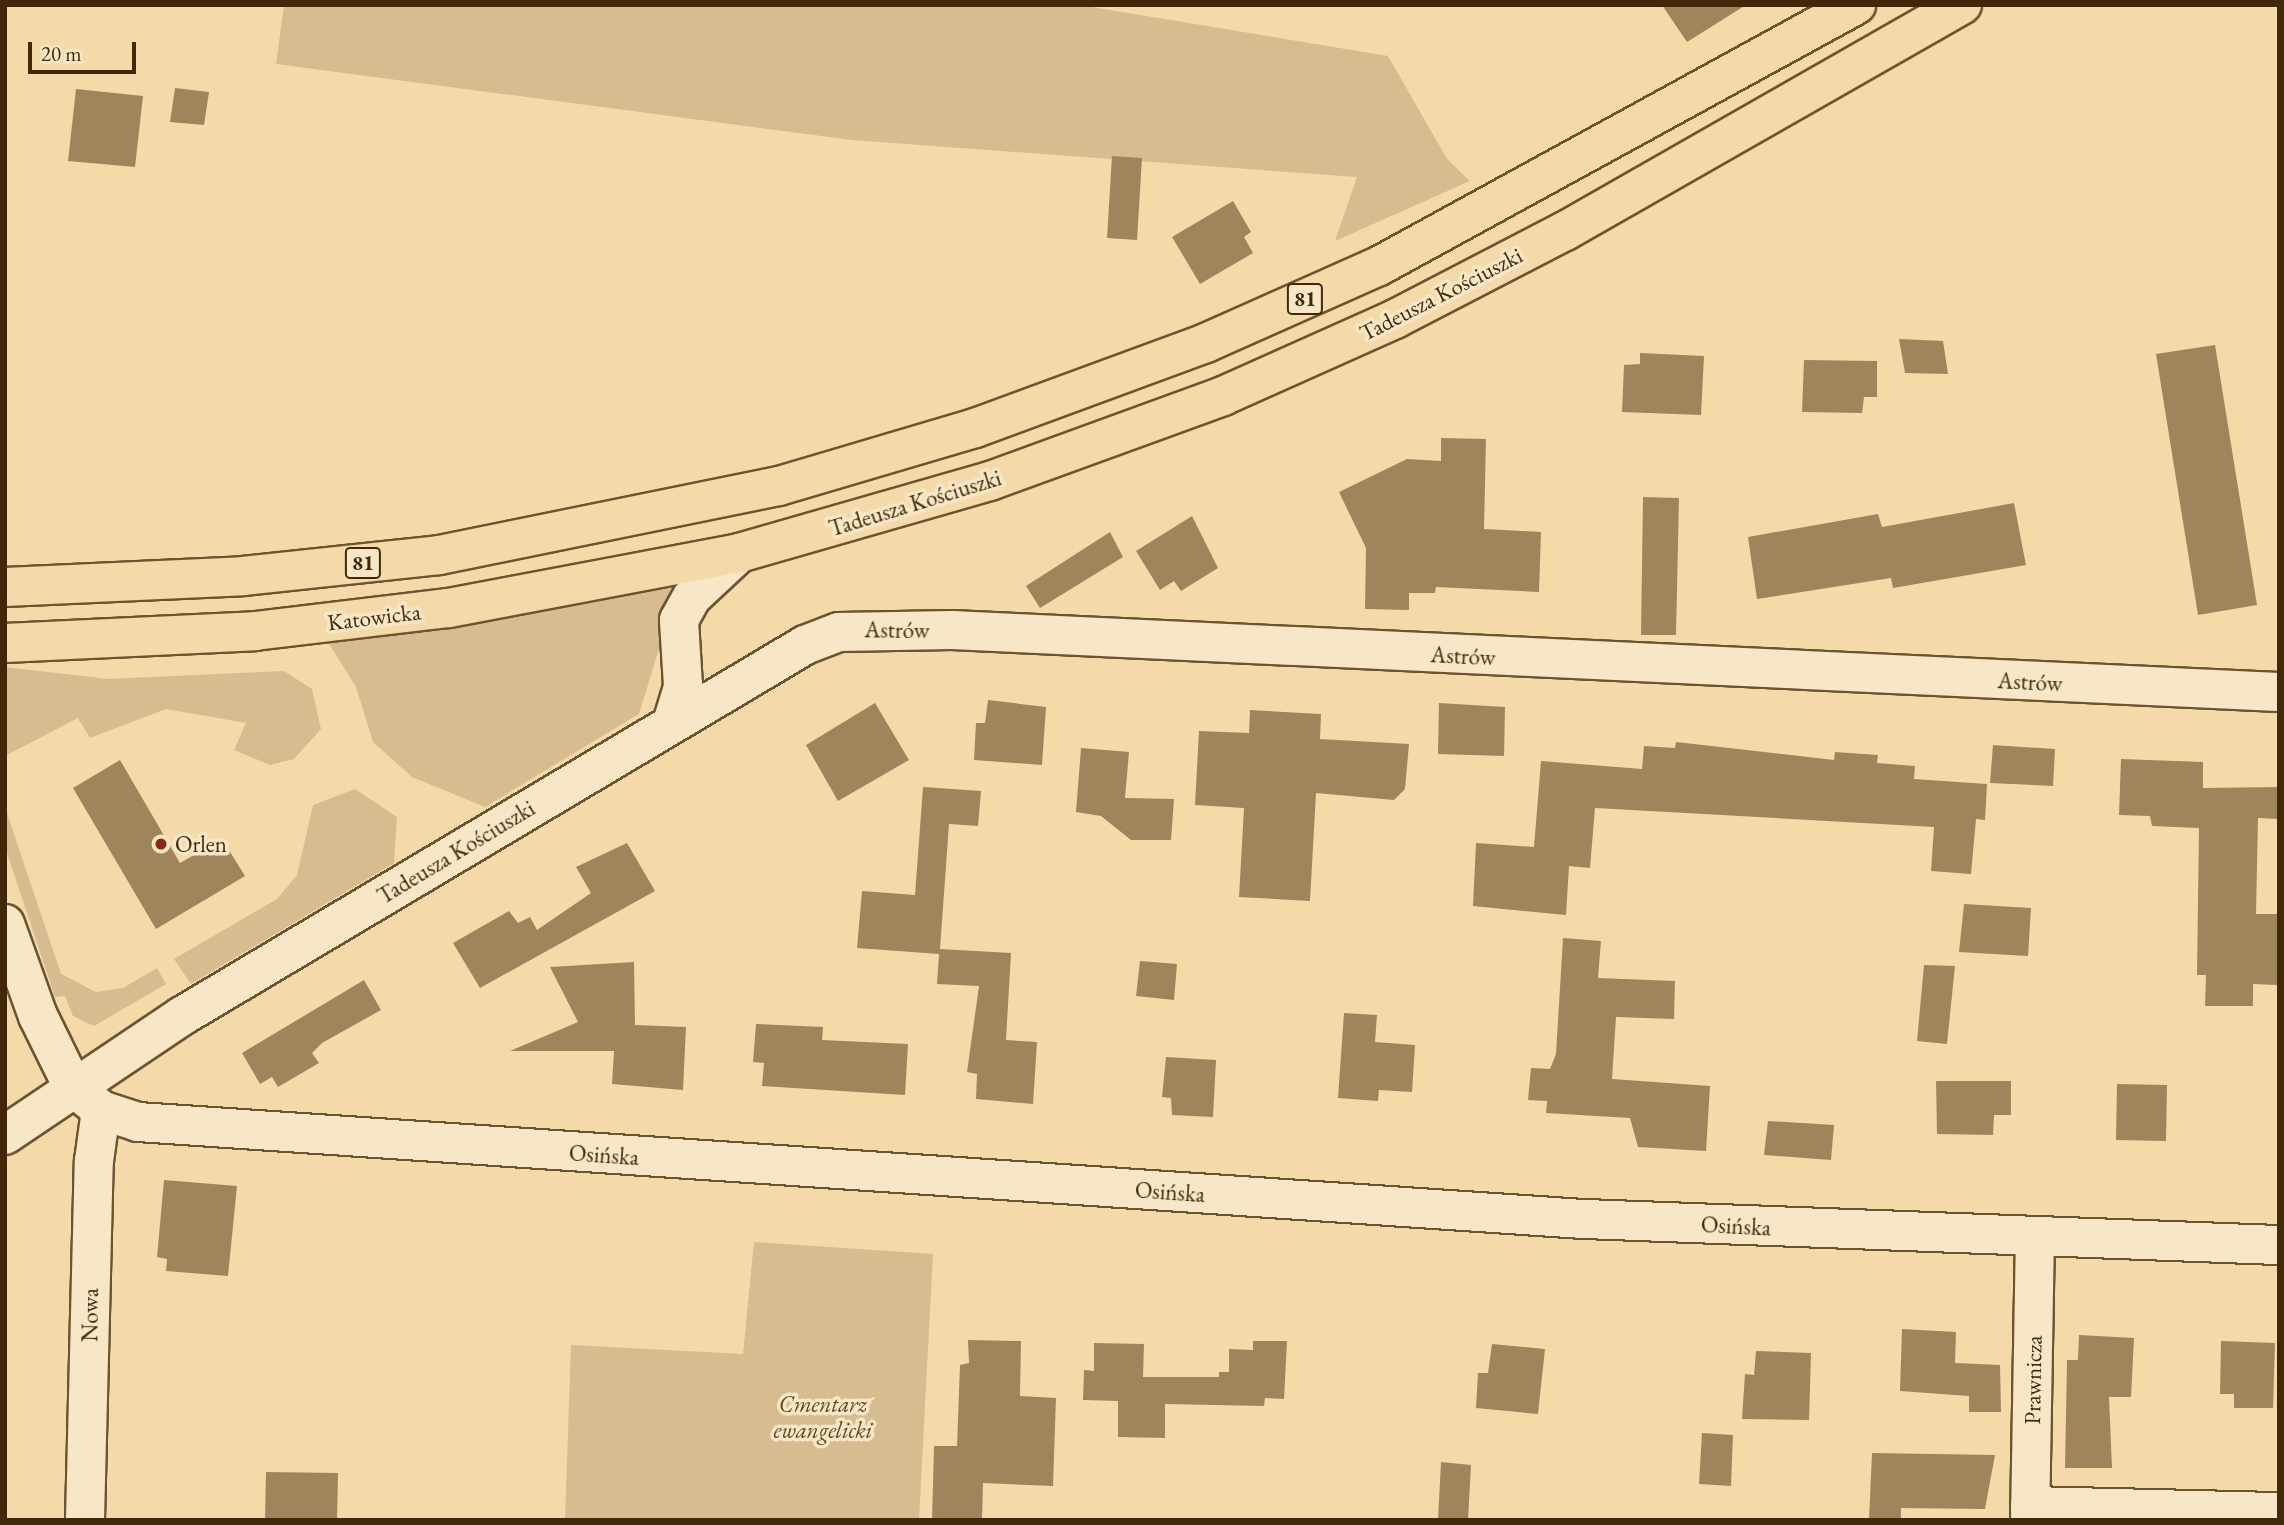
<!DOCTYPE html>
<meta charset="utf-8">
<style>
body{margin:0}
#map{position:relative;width:2284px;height:1525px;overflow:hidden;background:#f5daa9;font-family:"EB Garamond",serif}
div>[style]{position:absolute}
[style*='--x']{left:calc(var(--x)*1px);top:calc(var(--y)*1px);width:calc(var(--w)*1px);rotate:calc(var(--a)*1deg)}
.green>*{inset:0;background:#d6bc8e}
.building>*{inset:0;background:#9e855c}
.roads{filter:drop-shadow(2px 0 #6d5431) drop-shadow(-2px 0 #6d5431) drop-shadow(0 2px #6d5431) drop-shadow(0 -2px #6d5431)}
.minor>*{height:38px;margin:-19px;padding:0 19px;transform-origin:19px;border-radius:19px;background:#f8e7c7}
.major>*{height:38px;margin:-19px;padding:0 19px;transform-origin:19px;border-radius:19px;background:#f5daa9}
.dots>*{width:19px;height:19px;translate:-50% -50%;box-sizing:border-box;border:4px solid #f8e7c7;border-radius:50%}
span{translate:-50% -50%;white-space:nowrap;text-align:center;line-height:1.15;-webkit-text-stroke:7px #f8e7c7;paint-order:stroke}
.shield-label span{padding:2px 5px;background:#f8e7c7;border:2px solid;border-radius:5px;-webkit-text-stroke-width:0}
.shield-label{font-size:21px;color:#402809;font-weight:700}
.street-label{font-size:23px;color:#402809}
.poi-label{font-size:23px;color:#402809}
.left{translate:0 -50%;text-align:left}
.park-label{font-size:23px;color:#5e4624;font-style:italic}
.frame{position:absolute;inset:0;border:7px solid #402809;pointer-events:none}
.scale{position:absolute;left:28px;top:42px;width:108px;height:32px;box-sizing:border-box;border:4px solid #402809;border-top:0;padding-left:9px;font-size:21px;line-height:24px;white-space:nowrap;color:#402809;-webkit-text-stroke:5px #f8e7c7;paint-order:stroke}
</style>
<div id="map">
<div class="green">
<i style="clip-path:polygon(284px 5px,1080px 5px,1388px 56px,1447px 159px,1470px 181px,1335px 241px,1357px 177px,852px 140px,276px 64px)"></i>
<i style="clip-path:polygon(678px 587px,639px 714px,485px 807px,412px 777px,373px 742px,356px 687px,328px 642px)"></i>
<i style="clip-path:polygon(5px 667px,108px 679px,284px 671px,312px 689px,321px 729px,294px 759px,270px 765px,234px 750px,246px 723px,166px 709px,90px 738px,78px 718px,5px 756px)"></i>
<i style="clip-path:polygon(355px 789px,397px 817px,394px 863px,191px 984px,174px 959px,277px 899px,297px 875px,313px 805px)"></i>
<i style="clip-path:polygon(5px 807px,61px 974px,96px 992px,123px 988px,157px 968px,166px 984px,94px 1026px,73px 1016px,65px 996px,55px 997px,5px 847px)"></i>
<i style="clip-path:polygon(754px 1242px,933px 1254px,919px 1520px,565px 1520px,571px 1345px,743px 1354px)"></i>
</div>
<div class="building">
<i style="clip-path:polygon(1662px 5px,1746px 5px,1687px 42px)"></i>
<i style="clip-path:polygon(175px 88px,209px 92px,204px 125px,170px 122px)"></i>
<i style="clip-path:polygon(76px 89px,143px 96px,135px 167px,68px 161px)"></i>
<i style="clip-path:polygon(1112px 156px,1142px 158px,1137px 240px,1107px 238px)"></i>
<i style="clip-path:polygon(1233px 201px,1251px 232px,1244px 237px,1253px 253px,1200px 284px,1172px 237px)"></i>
<i style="clip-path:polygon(1899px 339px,1943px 341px,1948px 374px,1905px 373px)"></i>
<i style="clip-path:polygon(2215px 345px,2257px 605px,2198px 615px,2156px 354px)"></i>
<i style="clip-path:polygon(1640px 353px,1704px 356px,1701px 415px,1622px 412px,1624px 365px,1640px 364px)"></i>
<i style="clip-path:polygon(1804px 360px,1877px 361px,1877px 397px,1864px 397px,1862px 413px,1802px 412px)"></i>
<i style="clip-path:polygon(1441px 438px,1486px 439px,1484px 529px,1541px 532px,1539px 592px,1436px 587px,1435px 593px,1409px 593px,1409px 610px,1365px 609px,1366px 548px,1339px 492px,1407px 459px,1441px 461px)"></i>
<i style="clip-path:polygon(1643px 497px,1679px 498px,1676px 635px,1641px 635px)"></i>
<i style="clip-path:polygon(2014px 503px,2026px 565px,1893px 588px,1891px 578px,1757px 599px,1748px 537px,1878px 514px,1882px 527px)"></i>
<i style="clip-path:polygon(1192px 516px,1218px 568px,1181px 591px,1174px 581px,1160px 590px,1136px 551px)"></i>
<i style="clip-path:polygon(1110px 532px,1123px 557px,1040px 608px,1026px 586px)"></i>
<i style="clip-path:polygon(988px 700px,1046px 707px,1042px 765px,974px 760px,976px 723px,985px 723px)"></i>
<i style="clip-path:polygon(875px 703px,909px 760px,838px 801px,806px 745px)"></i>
<i style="clip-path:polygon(1439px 703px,1505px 707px,1504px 756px,1438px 754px)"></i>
<i style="clip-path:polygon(1250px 710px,1321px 714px,1320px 739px,1409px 744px,1405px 789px,1394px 800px,1316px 793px,1310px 901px,1239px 897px,1244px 808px,1195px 805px,1199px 731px,1249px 733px)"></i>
<i style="clip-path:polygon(1676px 742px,1834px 760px,1835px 752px,1878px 755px,1877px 763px,1915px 766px,1914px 779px,1987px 784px,1985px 820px,1976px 819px,1971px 874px,1931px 871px,1934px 827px,1595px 808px,1590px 868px,1569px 866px,1566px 915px,1473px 906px,1476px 843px,1534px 847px,1541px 761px,1642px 769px,1644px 746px,1675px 748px)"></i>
<i style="clip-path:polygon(1993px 745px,2055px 749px,2053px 786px,1990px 783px)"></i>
<i style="clip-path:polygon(1081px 748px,1129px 752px,1125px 798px,1174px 799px,1171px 840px,1131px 840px,1101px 816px,1076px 812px)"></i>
<i style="clip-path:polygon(2121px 759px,2203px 762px,2203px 788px,2279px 787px,2279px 819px,2258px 818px,2256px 914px,2277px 914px,2277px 985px,2253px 984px,2253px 1006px,2205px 1006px,2206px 975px,2197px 975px,2199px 828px,2152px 826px,2150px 816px,2119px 815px)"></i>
<i style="clip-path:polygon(120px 760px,180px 863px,222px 839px,245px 876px,156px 929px,73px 788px)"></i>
<i style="clip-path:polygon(923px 787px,981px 791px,978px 826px,949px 824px,940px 949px,1011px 953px,1006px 1040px,1037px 1042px,1033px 1104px,976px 1099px,977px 1074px,967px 1072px,979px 986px,937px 984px,939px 954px,857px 948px,862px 891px,915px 895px)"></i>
<i style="clip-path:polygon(627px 843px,655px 891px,480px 988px,453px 943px,509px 911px,518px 923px,530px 917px,537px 930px,591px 893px,576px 867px)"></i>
<i style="clip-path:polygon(1964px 904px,2031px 908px,2028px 956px,1959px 952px)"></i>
<i style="clip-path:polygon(1563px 938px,1601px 941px,1598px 978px,1675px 981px,1674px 1019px,1616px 1017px,1612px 1079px,1710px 1086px,1706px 1151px,1638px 1147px,1630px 1118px,1546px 1113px,1547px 1101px,1528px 1100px,1531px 1068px,1550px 1069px,1556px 1054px)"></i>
<i style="clip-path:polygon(1140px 961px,1177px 964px,1174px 1000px,1136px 996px)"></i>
<i style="clip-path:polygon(634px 962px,635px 1025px,686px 1027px,683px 1090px,612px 1084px,614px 1051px,510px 1051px,578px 1022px,550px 967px)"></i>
<i style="clip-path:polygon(1924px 965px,1955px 966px,1947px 1044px,1917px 1041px)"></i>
<i style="clip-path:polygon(364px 980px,381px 1010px,322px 1043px,312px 1053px,319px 1063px,278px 1087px,272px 1077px,260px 1084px,242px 1053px)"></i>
<i style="clip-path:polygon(1344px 1013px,1377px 1015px,1375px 1042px,1415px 1045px,1412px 1092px,1379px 1090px,1378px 1101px,1338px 1098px)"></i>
<i style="clip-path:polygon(756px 1024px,823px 1027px,822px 1040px,908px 1044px,905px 1095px,762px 1086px,764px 1063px,753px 1062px)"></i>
<i style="clip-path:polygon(1166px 1057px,1216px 1060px,1213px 1117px,1172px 1115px,1171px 1098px,1162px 1097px)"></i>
<i style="clip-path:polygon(1936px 1081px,2011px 1081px,2011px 1115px,1994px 1115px,1993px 1135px,1937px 1134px)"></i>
<i style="clip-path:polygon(2117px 1084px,2167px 1085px,2166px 1141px,2116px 1140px)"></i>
<i style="clip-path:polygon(1768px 1121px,1834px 1125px,1831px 1160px,1764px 1155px)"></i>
<i style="clip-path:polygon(164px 1180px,237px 1186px,228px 1276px,166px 1271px,167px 1259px,157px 1257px)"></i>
<i style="clip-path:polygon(1902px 1329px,1956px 1332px,1955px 1363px,2000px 1365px,2001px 1412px,1969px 1412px,1969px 1396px,1900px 1391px)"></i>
<i style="clip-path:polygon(2079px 1335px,2134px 1338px,2131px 1397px,2109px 1397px,2112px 1468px,2065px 1468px,2067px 1360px,2078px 1360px)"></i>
<i style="clip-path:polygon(968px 1340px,1021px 1341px,1020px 1396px,1056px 1398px,1053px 1486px,983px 1483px,982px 1520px,932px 1520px,934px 1446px,957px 1446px,960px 1365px,969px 1363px)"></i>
<i style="clip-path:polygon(1253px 1341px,1287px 1341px,1284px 1399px,1265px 1398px,1264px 1406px,1165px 1404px,1165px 1438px,1118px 1437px,1118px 1401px,1083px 1400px,1084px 1370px,1094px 1371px,1094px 1343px,1144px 1344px,1143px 1377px,1219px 1377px,1219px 1372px,1229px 1372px,1229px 1349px,1253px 1350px)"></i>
<i style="clip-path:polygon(2221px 1341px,2275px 1343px,2273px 1408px,2234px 1408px,2234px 1394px,2220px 1394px)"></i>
<i style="clip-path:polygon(1492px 1344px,1545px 1349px,1538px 1414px,1476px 1408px,1478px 1373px,1488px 1373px)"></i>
<i style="clip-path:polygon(1756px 1351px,1811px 1353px,1809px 1420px,1742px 1419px,1745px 1374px,1754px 1375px)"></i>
<i style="clip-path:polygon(1702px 1433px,1733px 1435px,1731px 1486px,1699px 1484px)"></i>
<i style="clip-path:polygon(1872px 1453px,1995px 1455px,1985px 1509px,1901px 1508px,1901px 1520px,1869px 1520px)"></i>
<i style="clip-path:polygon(1441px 1462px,1471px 1465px,1468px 1520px,1438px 1520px)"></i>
<i style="clip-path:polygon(266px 1472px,338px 1473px,337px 1520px,265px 1520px)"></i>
</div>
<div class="roads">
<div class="minor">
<i style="--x:672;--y:723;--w:39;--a:-73"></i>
<i style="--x:683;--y:686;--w:66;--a:-93.5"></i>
<i style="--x:679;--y:620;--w:26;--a:-61"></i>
<i style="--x:692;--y:597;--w:64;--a:-43.1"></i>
<i style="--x:5;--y:924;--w:98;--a:70.3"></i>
<i style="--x:38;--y:1016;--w:79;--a:63.8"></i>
<i style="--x:73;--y:1087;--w:36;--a:39"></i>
<i style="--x:101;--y:1110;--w:39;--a:18"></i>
<i style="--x:138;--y:1122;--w:1450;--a:3.84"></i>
<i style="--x:1585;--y:1219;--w:694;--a:2.15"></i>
<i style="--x:5;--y:1135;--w:213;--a:-33.9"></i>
<i style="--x:182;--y:1016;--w:725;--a:-30.77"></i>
<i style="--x:805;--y:645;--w:36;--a:-21"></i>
<i style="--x:839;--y:632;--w:113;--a:-1"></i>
<i style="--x:952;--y:630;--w:1328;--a:2.68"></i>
<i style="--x:2030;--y:1506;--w:249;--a:1.4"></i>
<i style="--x:85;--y:1520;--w:359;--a:-88.6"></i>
<i style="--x:94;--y:1161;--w:51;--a:-82.2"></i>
<i style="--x:2030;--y:1520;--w:279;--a:-89"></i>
</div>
<div class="major">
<i style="--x:5;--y:587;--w:238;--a:-2.6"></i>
<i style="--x:243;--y:576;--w:197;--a:-6.1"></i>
<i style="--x:439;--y:555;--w:347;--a:-11.5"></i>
<i style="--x:779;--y:486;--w:204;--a:-16.5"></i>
<i style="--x:975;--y:428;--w:246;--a:-20.2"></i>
<i style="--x:1206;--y:343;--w:189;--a:-24"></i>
<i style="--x:1379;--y:266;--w:544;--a:-28.69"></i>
<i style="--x:5;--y:643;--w:250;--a:-2.7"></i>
<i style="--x:255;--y:631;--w:195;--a:-6.8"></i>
<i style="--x:449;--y:608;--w:295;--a:-10.7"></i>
<i style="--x:739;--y:553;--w:261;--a:-16"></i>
<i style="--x:990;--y:481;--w:248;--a:-20"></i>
<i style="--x:1223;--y:396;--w:188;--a:-24.1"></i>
<i style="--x:1395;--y:319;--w:191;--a:-27.4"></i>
<i style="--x:1565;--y:231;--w:457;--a:-29.7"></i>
</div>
</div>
<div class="dots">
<i style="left:161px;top:844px;background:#8f2418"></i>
</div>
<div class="shield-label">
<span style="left:1305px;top:299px">81</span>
<span style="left:363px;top:563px">81</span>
</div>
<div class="street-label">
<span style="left:1441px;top:294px;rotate:-27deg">Tadeusza Kościuszki</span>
<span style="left:915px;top:503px;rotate:-17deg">Tadeusza Kościuszki</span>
<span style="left:374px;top:617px;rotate:-7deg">Katowicka</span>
<span style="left:897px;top:630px;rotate:1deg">Astrów</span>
<span style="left:1463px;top:656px;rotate:3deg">Astrów</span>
<span style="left:2030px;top:682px;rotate:3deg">Astrów</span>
<span style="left:456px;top:852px;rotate:-31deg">Tadeusza Kościuszki</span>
<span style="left:604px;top:1155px;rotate:4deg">Osińska</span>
<span style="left:1170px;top:1192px;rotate:4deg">Osińska</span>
<span style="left:1736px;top:1226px;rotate:3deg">Osińska</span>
<span style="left:90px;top:1315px;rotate:-89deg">Nowa</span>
<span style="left:2033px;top:1380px;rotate:-89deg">Prawnicza</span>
</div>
<div class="poi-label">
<span class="left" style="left:175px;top:844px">Orlen</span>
</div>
<div class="park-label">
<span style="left:823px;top:1417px">Cmentarz<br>ewangelicki</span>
</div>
<div class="frame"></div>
<div class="scale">20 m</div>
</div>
